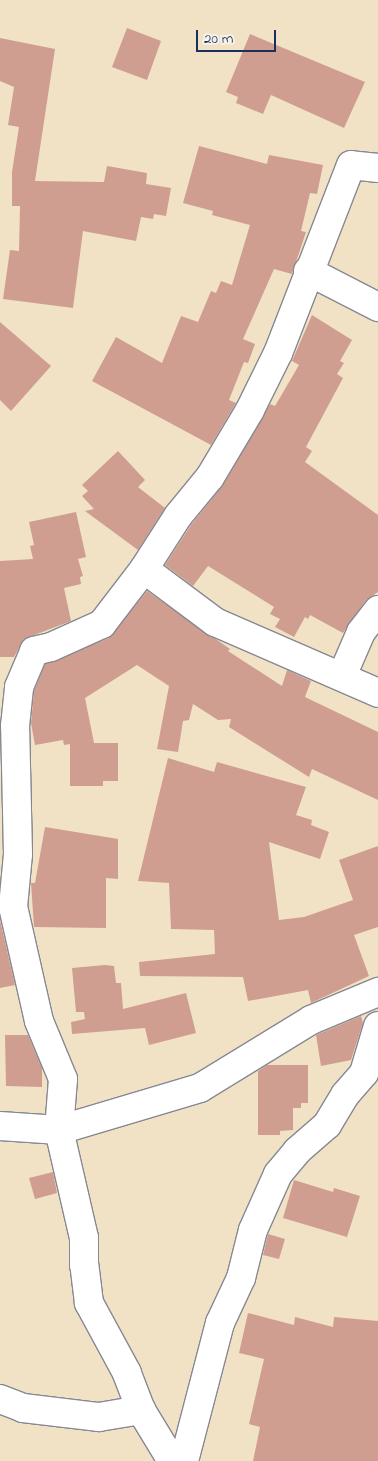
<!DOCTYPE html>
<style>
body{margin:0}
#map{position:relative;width:378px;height:1461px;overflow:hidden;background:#f1e2c6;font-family:"Indie Flower",sans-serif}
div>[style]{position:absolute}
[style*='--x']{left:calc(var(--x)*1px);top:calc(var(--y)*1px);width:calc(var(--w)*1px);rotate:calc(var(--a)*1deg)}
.building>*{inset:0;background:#cf9e91}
.roads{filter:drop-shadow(1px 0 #868892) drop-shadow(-1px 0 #868892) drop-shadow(0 1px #868892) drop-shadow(0 -1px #868892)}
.minor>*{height:28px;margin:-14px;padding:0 14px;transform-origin:14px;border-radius:14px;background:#fff}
span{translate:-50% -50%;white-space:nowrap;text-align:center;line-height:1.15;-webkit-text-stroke:4px #f7f3e8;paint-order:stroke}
.scale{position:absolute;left:196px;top:30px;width:80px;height:22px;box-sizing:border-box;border:2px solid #1b2f5e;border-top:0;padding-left:6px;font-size:15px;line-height:18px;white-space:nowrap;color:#1b2f5e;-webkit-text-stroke:4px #f7f3e8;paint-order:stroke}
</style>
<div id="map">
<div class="building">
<i style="clip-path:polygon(127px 28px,161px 41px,147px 80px,112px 67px)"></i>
<i style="clip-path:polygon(250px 34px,365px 82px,344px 128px,271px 95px,263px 114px,236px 103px,238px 97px,226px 92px)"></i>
<i style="clip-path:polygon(0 38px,55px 49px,35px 181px,104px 182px,107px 166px,147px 173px,146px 184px,171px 188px,166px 216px,154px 214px,153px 219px,141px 217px,136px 241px,83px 231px,73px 308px,3px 299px,10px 250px,19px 251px,20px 206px,12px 206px,12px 172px,19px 127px,8px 125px,14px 87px,0 81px)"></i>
<i style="clip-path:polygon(199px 146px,267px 164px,269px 155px,323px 165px,317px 194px,310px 193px,301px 231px,306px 232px,292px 274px,274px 269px,243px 339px,255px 344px,248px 363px,244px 362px,229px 400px,236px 403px,211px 445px,92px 381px,116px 337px,162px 363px,181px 316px,198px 322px,211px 291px,216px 293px,221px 281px,232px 285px,250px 225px,212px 215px,213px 211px,183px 203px)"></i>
<i style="clip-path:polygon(312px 315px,352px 340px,340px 361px,344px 363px,337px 374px,343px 378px,306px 447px,312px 451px,305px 462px,378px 515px,378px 592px,366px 600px,343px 633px,310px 615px,308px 619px,305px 617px,294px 637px,275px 627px,280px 619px,270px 614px,274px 607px,208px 566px,193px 586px,165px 565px,191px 525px,223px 485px,270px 404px,275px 406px,299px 365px,292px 361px)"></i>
<i style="clip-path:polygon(0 322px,51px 366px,11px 411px,0 400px)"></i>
<i style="clip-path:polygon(118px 451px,145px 480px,138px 487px,165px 508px,138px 550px,85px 511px,94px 509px,82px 496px,88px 491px,82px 485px)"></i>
<i style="clip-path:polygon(76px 512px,86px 557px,78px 559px,83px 576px,80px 577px,81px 584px,64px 588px,71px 621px,24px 639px,14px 657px,0 657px,0 561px,33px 559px,30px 546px,34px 545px,29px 522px)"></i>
<i style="clip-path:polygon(147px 591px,230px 649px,228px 651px,282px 686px,287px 670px,311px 681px,305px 697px,378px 732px,378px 800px,312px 769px,309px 777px,229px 727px,231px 719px,218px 720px,193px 704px,189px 720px,183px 721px,178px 752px,157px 749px,169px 686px,137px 665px,85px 698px,94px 743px,118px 743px,118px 781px,103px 781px,103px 786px,70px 786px,70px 744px,64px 745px,63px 740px,35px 745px,31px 723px,34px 691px,45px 664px,109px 638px)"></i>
<i style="clip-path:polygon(168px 758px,214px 772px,217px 762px,306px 787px,296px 815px,312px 820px,311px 825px,329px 832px,320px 859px,269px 842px,279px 920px,304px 917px,353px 900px,339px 860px,378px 846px,378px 927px,354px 935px,369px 976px,311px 1003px,308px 990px,248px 1001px,243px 977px,140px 976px,139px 962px,215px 954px,214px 930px,171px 929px,169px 883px,138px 881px)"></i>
<i style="clip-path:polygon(45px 827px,118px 839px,118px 879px,106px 878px,106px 928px,34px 927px,31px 883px,35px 883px)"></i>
<i style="clip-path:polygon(0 920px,15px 985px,0 988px)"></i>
<i style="clip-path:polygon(105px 965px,114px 966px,116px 983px,121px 983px,123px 1009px,186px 993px,196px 1033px,149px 1045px,145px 1028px,72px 1034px,71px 1022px,85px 1019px,84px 1012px,76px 1012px,72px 968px)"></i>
<i style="clip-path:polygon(361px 1016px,363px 1023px,351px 1060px,321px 1066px,316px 1035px)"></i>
<i style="clip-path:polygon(5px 1035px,28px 1035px,42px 1068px,42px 1087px,6px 1086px)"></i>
<i style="clip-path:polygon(267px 1065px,308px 1065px,308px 1103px,301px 1103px,301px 1108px,293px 1108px,293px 1130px,280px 1131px,280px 1135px,258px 1135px,258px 1071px)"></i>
<i style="clip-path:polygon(53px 1172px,57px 1193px,35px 1199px,29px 1178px)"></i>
<i style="clip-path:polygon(294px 1180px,333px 1192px,334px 1188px,360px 1196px,347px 1237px,283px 1218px)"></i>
<i style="clip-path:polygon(268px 1234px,285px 1239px,279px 1259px,263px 1255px)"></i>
<i style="clip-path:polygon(248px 1313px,294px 1325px,295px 1317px,333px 1327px,334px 1317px,378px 1321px,378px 1461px,253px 1461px,260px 1427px,249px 1424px,264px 1359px,239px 1353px)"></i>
</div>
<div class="roads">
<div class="minor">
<i style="--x:378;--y:168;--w:27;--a:-174"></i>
<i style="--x:351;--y:165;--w:202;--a:111.2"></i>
<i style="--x:278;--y:353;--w:64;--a:116.2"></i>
<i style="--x:250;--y:410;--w:78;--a:120.8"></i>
<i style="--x:210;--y:477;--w:50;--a:129.4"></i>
<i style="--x:178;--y:516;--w:63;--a:122.7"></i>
<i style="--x:144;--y:569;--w:89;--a:36.7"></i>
<i style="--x:215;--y:622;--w:178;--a:23.5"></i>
<i style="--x:308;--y:271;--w:79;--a:27.2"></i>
<i style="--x:342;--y:676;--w:48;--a:-66.6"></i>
<i style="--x:361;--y:632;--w:28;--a:-52"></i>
<i style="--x:0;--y:1126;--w:59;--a:3.9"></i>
<i style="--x:59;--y:1130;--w:147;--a:-16.6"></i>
<i style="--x:200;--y:1088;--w:130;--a:-31.5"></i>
<i style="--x:311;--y:1020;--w:73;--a:-22.7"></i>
<i style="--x:0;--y:1399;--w:25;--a:21"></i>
<i style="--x:23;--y:1408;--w:77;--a:6.8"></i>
<i style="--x:99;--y:1417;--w:43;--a:-9.5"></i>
<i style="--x:141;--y:1410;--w:60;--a:58.7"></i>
<i style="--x:141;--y:1410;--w:40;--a:-111"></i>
<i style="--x:127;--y:1373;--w:80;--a:-118.5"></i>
<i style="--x:89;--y:1303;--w:38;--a:-97"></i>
<i style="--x:84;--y:1265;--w:27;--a:-90"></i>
<i style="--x:84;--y:1238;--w:111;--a:-103"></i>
<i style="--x:59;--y:1130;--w:51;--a:-85.5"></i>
<i style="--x:63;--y:1079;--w:63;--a:-112.5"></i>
<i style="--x:39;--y:1021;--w:117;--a:-102.8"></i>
<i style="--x:13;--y:907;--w:53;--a:-84.6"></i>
<i style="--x:18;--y:854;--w:128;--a:-91.3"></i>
<i style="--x:15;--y:726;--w:39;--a:-84"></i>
<i style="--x:19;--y:687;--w:39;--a:-67"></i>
<i style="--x:34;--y:651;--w:17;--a:-13"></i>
<i style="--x:51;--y:647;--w:56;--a:-24.3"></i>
<i style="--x:102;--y:624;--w:69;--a:-52.6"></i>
<i style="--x:184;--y:1461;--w:143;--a:-75.4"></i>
<i style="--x:220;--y:1323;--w:50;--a:-65"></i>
<i style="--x:241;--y:1278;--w:49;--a:-76"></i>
<i style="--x:253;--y:1230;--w:61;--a:-65.9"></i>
<i style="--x:278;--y:1174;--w:30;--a:-50"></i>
<i style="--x:297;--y:1151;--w:40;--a:-41"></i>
<i style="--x:327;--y:1125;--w:35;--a:-59"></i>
<i style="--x:345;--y:1095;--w:29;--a:-49"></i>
<i style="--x:364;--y:1073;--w:49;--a:-73.4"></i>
</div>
</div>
<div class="scale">20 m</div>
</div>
